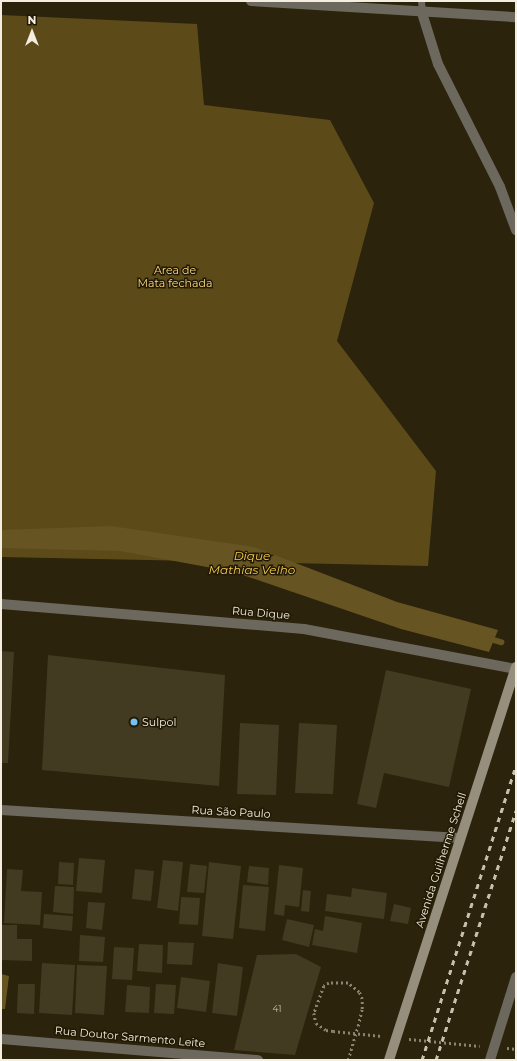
<!DOCTYPE html>
<meta charset="utf-8">
<style>
body{margin:0}
#map{position:relative;width:517px;height:1061px;overflow:hidden;background:#2b230b;font-family:Montserrat,sans-serif}
div>[style]{position:absolute}
[style*='--x']{left:calc(var(--x)*1px);top:calc(var(--y)*1px);width:calc(var(--w)*1px);rotate:calc(var(--a)*1deg)}
.forest>*{inset:0;background:#5c4b19}
.water>*{inset:0;background:#665423}
.stream>*{height:5.5px;margin:-2.75px;padding:0 2.75px;transform-origin:2.75px;border-radius:2.75px;background:#665423}
.building>*{inset:0;background:#433a22}
.path>*{height:2.5px;margin-top:-1.25px;transform-origin:0;background:repeating-linear-gradient(90deg,#8b8470 0 2px,transparent 0 5px)}
.service>*{height:7px;margin:-3.5px;padding:0 3.5px;transform-origin:3.5px;border-radius:3.5px;background:#6c685d}
.minor>*{height:10px;margin:-5px;padding:0 5px;transform-origin:5px;border-radius:5px;background:#6c685d}
.tertiary>*{height:10px;margin:-5px;padding:0 5px;transform-origin:5px;border-radius:5px;background:#6c685d}
.secondary>*{height:10px;margin:-5px;padding:0 5px;transform-origin:5px;border-radius:5px;background:#968f7d}
.rail>*{height:3px;margin-top:-1.5px;transform-origin:0;background:repeating-linear-gradient(90deg,#c6c0af 0 5px,transparent 0 10px)}
.dots>*{width:11px;height:11px;translate:-50% -50%;box-sizing:border-box;border:2px solid #211903;border-radius:50%}
span{translate:-50% -50%;white-space:nowrap;text-align:center;line-height:1.15;-webkit-text-stroke:3px #211903;paint-order:stroke}
.number-label{font-size:9px;color:#c7c1b0}
.number-label span{-webkit-text-stroke-width:0}
.park-label{font-size:11px;color:#fbd97d}
.street-label{font-size:11px;color:#f3eedf}
.poi-label{font-size:11px;color:#f3eedf}
.left{translate:0 -50%;text-align:left}
.water-label{font-size:12px;color:#f6cb4c;font-style:italic}
.frame{position:absolute;inset:0;border:2px solid #f3eedf;pointer-events:none}
.north{position:absolute;left:12px;top:12px;width:40px;height:40px;-webkit-text-stroke:3px #211903;paint-order:stroke;rotate:0deg;font-size:11px;font-weight:700;line-height:16px;text-align:center;color:#f3eedf}
.north::after{content:'';display:block;margin:auto;width:14px;height:18px;background:#f3eedf;clip-path:polygon(50% 0,100% 100%,50% 72%,0 100%)}
</style>
<div id="map">
<div class="forest">
<i style="clip-path:polygon(1px 15px,197px 24px,204px 105px,330px 120px,374px 203px,337px 341px,436px 471px,428px 566px,1px 557px)"></i>
</div>
<div class="water">
<i style="clip-path:polygon(111px 526px,254px 547px,397px 602px,498px 630px,489px 652px,401px 629px,234px 572px,120px 551px,1px 548px,1px 530px)"></i>
<i style="clip-path:polygon(1px 974px,9px 976px,5px 1009px,1px 1009px)"></i>
</div>
<div class="stream">
<i style="--x:487;--y:638;--w:15;--a:16"></i>
</div>
<div class="building">
<i style="clip-path:polygon(1px 651px,14px 652px,8px 763px,1px 763px)"></i>
<i style="clip-path:polygon(48px 655px,225px 675px,219px 786px,42px 770px)"></i>
<i style="clip-path:polygon(386px 670px,471px 689px,449px 787px,384px 773px,376px 808px,357px 804px)"></i>
<i style="clip-path:polygon(240px 723px,279px 725px,276px 795px,237px 794px)"></i>
<i style="clip-path:polygon(299px 723px,337px 725px,333px 794px,295px 793px)"></i>
<i style="clip-path:polygon(79px 858px,105px 860px,102px 893px,76px 891px)"></i>
<i style="clip-path:polygon(163px 860px,183px 862px,178px 911px,157px 908px)"></i>
<i style="clip-path:polygon(59px 862px,74px 863px,73px 885px,58px 884px)"></i>
<i style="clip-path:polygon(209px 862px,241px 866px,233px 939px,202px 936px)"></i>
<i style="clip-path:polygon(190px 864px,207px 866px,204px 893px,187px 892px)"></i>
<i style="clip-path:polygon(279px 865px,303px 868px,299px 907px,285px 905px,284px 916px,274px 914px)"></i>
<i style="clip-path:polygon(249px 866px,269px 868px,268px 885px,247px 882px)"></i>
<i style="clip-path:polygon(7px 869px,23px 870px,21px 891px,42px 892px,40px 925px,4px 923px)"></i>
<i style="clip-path:polygon(135px 869px,154px 871px,151px 901px,132px 899px)"></i>
<i style="clip-path:polygon(243px 885px,269px 887px,265px 931px,239px 928px)"></i>
<i style="clip-path:polygon(55px 886px,74px 887px,73px 914px,53px 912px)"></i>
<i style="clip-path:polygon(352px 888px,387px 893px,384px 919px,325px 911px,327px 894px,351px 897px)"></i>
<i style="clip-path:polygon(303px 890px,311px 891px,309px 912px,301px 911px)"></i>
<i style="clip-path:polygon(181px 897px,200px 898px,198px 925px,179px 924px)"></i>
<i style="clip-path:polygon(88px 902px,105px 903px,102px 930px,86px 928px)"></i>
<i style="clip-path:polygon(394px 904px,411px 908px,408px 924px,390px 921px)"></i>
<i style="clip-path:polygon(44px 914px,73px 916px,72px 931px,43px 928px)"></i>
<i style="clip-path:polygon(325px 916px,362px 923px,357px 953px,312px 945px,315px 929px,323px 931px)"></i>
<i style="clip-path:polygon(287px 919px,314px 925px,309px 947px,282px 940px)"></i>
<i style="clip-path:polygon(1px 925px,17px 925px,17px 939px,32px 939px,32px 961px,1px 960px)"></i>
<i style="clip-path:polygon(80px 935px,105px 937px,103px 962px,79px 961px)"></i>
<i style="clip-path:polygon(168px 942px,194px 943px,192px 965px,167px 964px)"></i>
<i style="clip-path:polygon(139px 944px,163px 945px,162px 973px,137px 971px)"></i>
<i style="clip-path:polygon(114px 947px,134px 948px,132px 980px,112px 979px)"></i>
<i style="clip-path:polygon(296px 954px,321px 967px,295px 1055px,234px 1050px,257px 955px)"></i>
<i style="clip-path:polygon(42px 963px,75px 965px,72px 1015px,39px 1013px)"></i>
<i style="clip-path:polygon(218px 963px,243px 967px,237px 1016px,212px 1013px)"></i>
<i style="clip-path:polygon(77px 965px,107px 966px,104px 1015px,75px 1013px)"></i>
<i style="clip-path:polygon(181px 977px,210px 981px,206px 1012px,177px 1008px)"></i>
<i style="clip-path:polygon(18px 984px,35px 984px,34px 1014px,17px 1013px)"></i>
<i style="clip-path:polygon(156px 984px,176px 985px,174px 1014px,154px 1013px)"></i>
<i style="clip-path:polygon(127px 985px,150px 987px,149px 1013px,125px 1012px)"></i>
</div>
<div class="path">
<i style="--x:409;--y:1039;--w:71;--a:5.6"></i>
<i style="--x:507;--y:1048;--w:9;--a:6"></i>
<i style="--x:348;--y:1060;--w:35;--a:-74"></i>
<i style="--x:358;--y:1026;--w:17;--a:-77"></i>
<i style="--x:362;--y:1009;--w:10;--a:-90"></i>
<i style="--x:362;--y:999;--w:8;--a:-113"></i>
<i style="--x:359;--y:992;--w:14;--a:-141"></i>
<i style="--x:348;--y:983;--w:19;--a:180"></i>
<i style="--x:329;--y:983;--w:6;--a:149"></i>
<i style="--x:324;--y:986;--w:29;--a:110"></i>
<i style="--x:314;--y:1013;--w:10;--a:79"></i>
<i style="--x:316;--y:1023;--w:12;--a:35"></i>
<i style="--x:326;--y:1030;--w:7;--a:8"></i>
<i style="--x:333;--y:1031;--w:49;--a:5.8"></i>
</div>
<div class="service">
<i style="--x:421;--y:1;--w:12;--a:85"></i>
</div>
<div class="minor">
<i style="--x:251;--y:1;--w:265;--a:3.5"></i>
<i style="--x:422;--y:13;--w:53;--a:72.6"></i>
<i style="--x:438;--y:64;--w:138;--a:63.2"></i>
<i style="--x:500;--y:187;--w:46;--a:69.6"></i>
<i style="--x:1;--y:604;--w:304;--a:4.7"></i>
<i style="--x:304;--y:629;--w:215;--a:10.7"></i>
<i style="--x:1;--y:1039;--w:258;--a:4.7"></i>
<i style="--x:490;--y:1060;--w:87;--a:-72.6"></i>
</div>
<div class="tertiary">
<i style="--x:1;--y:810;--w:460;--a:3.5"></i>
</div>
<div class="secondary">
<i style="--x:389;--y:1060;--w:413;--a:-72.1"></i>
</div>
<div class="rail">
<i style="--x:422;--y:1060;--w:309;--a:-72.3"></i>
<i style="--x:436;--y:1060;--w:262;--a:-72.2"></i>
</div>
<div class="dots">
<i style="left:134px;top:722px;background:#73c1f5"></i>
</div>
<div class="number-label">
<span style="left:277px;top:1009px">41</span>
</div>
<div class="park-label">
<span style="left:175px;top:277px">Area de<br>Mata fechada</span>
</div>
<div class="street-label">
<span style="left:261px;top:613px;rotate:5deg">Rua Dique</span>
<span style="left:231px;top:812px;rotate:3deg">Rua São Paulo</span>
<span style="left:441px;top:860px;rotate:-72deg">Avenida Guilherme Schell</span>
<span style="left:130px;top:1037px;rotate:5deg">Rua Doutor Sarmento Leite</span>
</div>
<div class="poi-label">
<span class="left" style="left:142px;top:722px">Sulpol</span>
</div>
<div class="water-label">
<span style="left:252px;top:563px">Dique<br>Mathias Velho</span>
</div>
<div class="frame"></div>
<div class="north">N</div>
</div>
